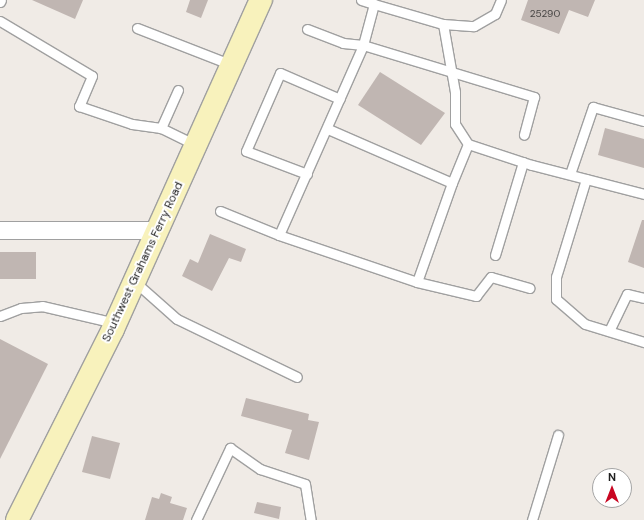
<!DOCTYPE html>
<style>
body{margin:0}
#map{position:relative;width:644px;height:520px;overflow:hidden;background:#f0ebe6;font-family:"DM Sans",sans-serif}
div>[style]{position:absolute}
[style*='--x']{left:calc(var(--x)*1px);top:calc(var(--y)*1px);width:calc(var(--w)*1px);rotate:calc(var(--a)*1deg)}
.building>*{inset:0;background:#c0b6b2}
.roads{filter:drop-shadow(1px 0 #a0a0a0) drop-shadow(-1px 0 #a0a0a0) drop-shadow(0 1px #a0a0a0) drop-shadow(0 -1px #a0a0a0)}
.service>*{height:9px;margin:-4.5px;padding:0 4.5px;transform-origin:4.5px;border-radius:4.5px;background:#fff}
.minor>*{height:17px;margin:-8.5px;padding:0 8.5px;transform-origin:8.5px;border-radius:8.5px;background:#fff}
.secondary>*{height:22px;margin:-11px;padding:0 11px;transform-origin:11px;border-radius:11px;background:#f8f2bc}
span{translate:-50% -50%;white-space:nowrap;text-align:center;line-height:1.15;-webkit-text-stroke:4px #fff;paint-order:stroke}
.number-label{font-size:10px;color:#474544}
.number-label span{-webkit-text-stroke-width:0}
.street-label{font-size:12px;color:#1f1f1f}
.north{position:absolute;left:592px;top:468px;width:40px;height:40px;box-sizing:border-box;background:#fff;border:1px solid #a5a5a5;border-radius:50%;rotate:0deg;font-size:11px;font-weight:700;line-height:16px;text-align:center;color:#1f1f1f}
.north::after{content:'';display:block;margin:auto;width:14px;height:18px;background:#c90622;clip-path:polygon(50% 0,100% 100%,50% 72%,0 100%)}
</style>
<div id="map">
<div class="building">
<i style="clip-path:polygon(32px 0,83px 0,75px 19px)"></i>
<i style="clip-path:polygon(190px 0,208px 0,201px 18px,186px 12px)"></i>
<i style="clip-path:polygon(528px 0,595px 0,588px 17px,569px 10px,559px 34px,521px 20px)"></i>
<i style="clip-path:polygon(380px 72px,445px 113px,421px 145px,358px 105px)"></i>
<i style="clip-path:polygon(605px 128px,644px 139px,644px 168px,598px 155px)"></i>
<i style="clip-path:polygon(642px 220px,644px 220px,644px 268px,628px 262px)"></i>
<i style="clip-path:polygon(210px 234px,246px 249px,241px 262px,229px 258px,212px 291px,182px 276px,190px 259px,198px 263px)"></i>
<i style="clip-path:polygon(0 252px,36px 252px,36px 279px,0 279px)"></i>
<i style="clip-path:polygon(0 339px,48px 364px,0 459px)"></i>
<i style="clip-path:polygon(246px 398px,309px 414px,308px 420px,319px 422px,309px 460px,285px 453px,292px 430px,241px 416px)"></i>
<i style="clip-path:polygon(92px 436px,120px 443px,110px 479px,82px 472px)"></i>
<i style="clip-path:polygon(161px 493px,172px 497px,170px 503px,187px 508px,183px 520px,145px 520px,152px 497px,159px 499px)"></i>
<i style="clip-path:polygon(257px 502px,281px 507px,279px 519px,254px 513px)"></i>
</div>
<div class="roads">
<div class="service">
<i style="--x:361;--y:0;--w:14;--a:17"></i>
<i style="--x:0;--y:2;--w:2;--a:-63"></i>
<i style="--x:0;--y:21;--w:107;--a:30.9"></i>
<i style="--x:92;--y:76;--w:33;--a:113"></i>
<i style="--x:79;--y:106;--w:56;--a:18.8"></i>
<i style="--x:132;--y:124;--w:29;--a:8"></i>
<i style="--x:443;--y:24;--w:69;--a:80"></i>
<i style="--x:455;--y:92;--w:32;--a:90"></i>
<i style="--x:455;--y:124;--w:24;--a:57"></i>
<i style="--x:468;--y:144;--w:67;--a:18.2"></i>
<i style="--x:532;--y:165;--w:116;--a:14.5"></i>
<i style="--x:137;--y:28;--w:102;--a:21.3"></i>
<i style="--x:307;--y:29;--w:39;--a:21"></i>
<i style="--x:343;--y:43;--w:20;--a:6"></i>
<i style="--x:363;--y:45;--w:179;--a:16.9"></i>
<i style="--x:534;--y:97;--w:39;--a:105"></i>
<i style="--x:178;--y:90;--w:42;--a:114.1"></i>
<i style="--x:161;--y:128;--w:39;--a:26"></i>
<i style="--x:328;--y:129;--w:135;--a:23.5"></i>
<i style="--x:468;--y:144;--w:42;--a:112.3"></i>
<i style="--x:452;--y:183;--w:105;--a:109.5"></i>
<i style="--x:417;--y:282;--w:146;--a:-161.2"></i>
<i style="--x:279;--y:235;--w:208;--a:-66.1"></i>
<i style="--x:363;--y:45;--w:42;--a:-75"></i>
<i style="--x:374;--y:4;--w:72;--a:16.2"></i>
<i style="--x:443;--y:24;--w:31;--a:4"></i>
<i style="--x:474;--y:26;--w:24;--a:-30"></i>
<i style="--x:495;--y:14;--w:15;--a:-67"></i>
<i style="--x:307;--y:174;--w:65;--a:-159.3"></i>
<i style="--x:246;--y:151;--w:85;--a:-66.4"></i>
<i style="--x:280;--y:73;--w:65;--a:23.4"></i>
<i style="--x:570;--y:174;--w:71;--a:-71.1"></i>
<i style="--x:593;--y:107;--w:53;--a:15.4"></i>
<i style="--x:586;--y:179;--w:102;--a:107"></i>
<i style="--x:556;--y:277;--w:22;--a:90"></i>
<i style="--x:556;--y:299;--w:38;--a:41"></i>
<i style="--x:585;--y:324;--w:62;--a:17"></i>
<i style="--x:220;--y:211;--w:64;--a:22.1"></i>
<i style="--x:495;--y:255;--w:97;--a:-73.2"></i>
<i style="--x:134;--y:281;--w:57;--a:41.5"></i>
<i style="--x:177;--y:319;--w:133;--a:25.8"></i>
<i style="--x:417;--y:282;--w:61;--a:13.3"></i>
<i style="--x:476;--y:296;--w:24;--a:-52"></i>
<i style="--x:491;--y:277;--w:40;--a:16"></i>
<i style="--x:0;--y:316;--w:22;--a:-21"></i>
<i style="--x:21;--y:308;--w:21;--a:-5"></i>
<i style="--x:42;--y:306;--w:75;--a:13.1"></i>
<i style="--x:609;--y:331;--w:41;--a:-64.1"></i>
<i style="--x:627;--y:294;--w:17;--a:13"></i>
<i style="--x:196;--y:520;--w:80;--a:-64.7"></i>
<i style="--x:230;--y:448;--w:37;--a:35"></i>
<i style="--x:260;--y:469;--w:47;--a:18.4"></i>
<i style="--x:305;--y:484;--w:36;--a:81"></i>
<i style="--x:532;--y:520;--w:89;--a:-73"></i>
</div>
<div class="minor">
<i style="--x:0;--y:230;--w:158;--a:0"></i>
</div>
<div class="secondary">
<i style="--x:17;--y:520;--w:214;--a:-63.3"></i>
<i style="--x:113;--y:329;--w:361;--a:-65.8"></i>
</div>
</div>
<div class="number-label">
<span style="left:545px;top:14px">25290</span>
</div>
<div class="street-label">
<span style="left:143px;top:262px;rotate:-65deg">Southwest Grahams Ferry Road</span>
</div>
<div class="north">N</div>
</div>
